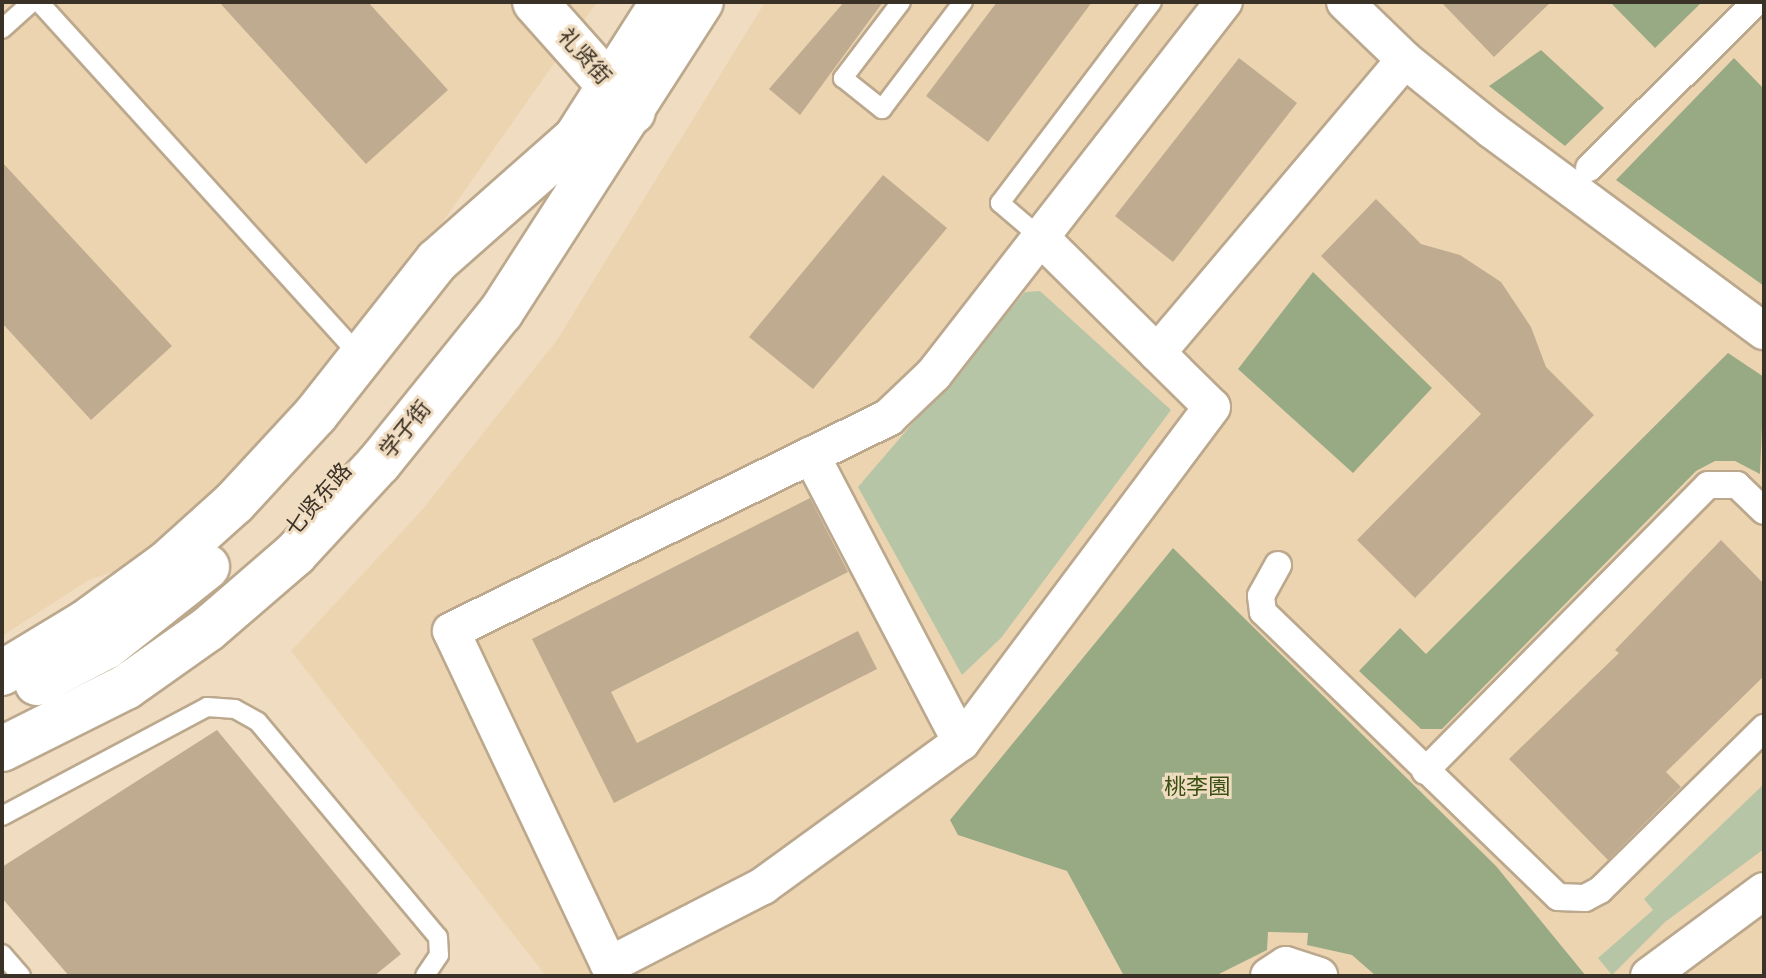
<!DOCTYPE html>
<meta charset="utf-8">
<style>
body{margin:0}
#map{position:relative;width:1766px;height:978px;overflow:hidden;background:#f0dcc0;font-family:"Varela Round","Noto Sans SC",sans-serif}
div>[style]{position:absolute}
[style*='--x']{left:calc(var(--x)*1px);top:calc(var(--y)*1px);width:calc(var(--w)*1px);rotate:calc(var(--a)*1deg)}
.built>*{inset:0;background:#edd4b1}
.green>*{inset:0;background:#b7c5a7}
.forest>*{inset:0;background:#98aa83}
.building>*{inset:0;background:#bfac90}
.roads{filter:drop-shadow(2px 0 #bba88d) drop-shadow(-2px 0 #bba88d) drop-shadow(0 2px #bba88d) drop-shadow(0 -2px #bba88d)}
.service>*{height:18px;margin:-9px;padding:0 9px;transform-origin:9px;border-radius:9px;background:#fff}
.pedestrian>*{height:26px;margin:-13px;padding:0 13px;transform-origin:13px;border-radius:13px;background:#fff}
.minor>*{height:36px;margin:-18px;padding:0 18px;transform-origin:18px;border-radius:18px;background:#fff}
.tertiary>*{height:44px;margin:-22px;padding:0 22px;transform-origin:22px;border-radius:22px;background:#fff}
.secondary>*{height:44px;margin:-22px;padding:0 22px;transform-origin:22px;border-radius:22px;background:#fff}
span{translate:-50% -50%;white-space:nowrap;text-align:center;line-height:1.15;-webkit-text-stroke:6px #f0dcc0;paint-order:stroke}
.street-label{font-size:22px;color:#3a3227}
.park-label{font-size:22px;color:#3a5114}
.frame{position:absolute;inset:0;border:4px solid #3a3227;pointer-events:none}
</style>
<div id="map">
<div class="built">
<i style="clip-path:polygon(2px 2px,597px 2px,428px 243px,166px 554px,89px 580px,2px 636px)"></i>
<i style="clip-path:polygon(765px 2px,1764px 2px,1764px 976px,546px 976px,291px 651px,422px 510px,557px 340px)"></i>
</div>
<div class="green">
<i style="clip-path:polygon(1040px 291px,1171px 410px,1001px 638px,962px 675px,858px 487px,1025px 292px)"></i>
<i style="clip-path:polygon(1764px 784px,1764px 849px,1665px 922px,1612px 975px,1598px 958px,1653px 910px,1644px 899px)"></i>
</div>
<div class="forest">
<i style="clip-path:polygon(1610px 2px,1702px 2px,1655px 48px)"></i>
<i style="clip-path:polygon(1541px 50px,1604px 108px,1565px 146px,1489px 86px)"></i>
<i style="clip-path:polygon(1734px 58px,1764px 89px,1764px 286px,1616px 180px)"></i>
<i style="clip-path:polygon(1313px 272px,1432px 388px,1353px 473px,1238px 369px)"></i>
<i style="clip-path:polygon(1728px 353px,1764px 377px,1760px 474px,1735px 461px,1715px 461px,1696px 471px,1442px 729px,1421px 729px,1359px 671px,1400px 628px,1426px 654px)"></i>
<i style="clip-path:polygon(1173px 548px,1496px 866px,1586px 976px,1376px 976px,1352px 955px,1307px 945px,1308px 933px,1268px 932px,1267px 950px,1215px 976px,1124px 976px,1067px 871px,958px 835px,950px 820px)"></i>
</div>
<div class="building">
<i style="clip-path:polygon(219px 2px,368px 2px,448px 90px,366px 164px)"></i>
<i style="clip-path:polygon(844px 2px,883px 2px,800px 115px,769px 89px)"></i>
<i style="clip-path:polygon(997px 2px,1092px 2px,988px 142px,926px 96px)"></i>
<i style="clip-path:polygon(1441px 2px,1551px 2px,1494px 57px)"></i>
<i style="clip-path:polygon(1239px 58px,1297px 103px,1173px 262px,1115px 216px)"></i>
<i style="clip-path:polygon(2px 162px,172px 346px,91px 420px,2px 323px)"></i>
<i style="clip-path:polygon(883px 175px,947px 228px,813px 389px,749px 337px)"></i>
<i style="clip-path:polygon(1376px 199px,1421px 244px,1460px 255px,1501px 282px,1531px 327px,1546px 367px,1594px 415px,1415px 598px,1357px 540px,1481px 414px,1321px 256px)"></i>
<i style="clip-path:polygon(810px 498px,848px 572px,611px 692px,637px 743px,858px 631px,877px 669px,614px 803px,532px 639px)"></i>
<i style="clip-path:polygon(1721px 540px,1764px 584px,1764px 676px,1666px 772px,1681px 787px,1608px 860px,1509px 759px,1619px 653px,1615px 650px)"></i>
<i style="clip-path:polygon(217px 730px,401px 954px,374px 976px,69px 976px,2px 898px,2px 867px)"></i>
</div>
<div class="roads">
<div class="service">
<i style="--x:39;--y:2;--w:479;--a:47.8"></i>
<i style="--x:901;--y:2;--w:96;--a:127.3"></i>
<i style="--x:843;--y:78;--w:50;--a:38.5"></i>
<i style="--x:882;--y:109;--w:134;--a:-52.9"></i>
<i style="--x:2;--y:29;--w:40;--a:-42"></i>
<i style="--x:1041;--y:238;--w:54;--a:-139.5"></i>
<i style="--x:1000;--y:203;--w:252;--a:-52.9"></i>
<i style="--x:2;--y:816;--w:232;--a:-28"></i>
<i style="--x:207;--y:707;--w:28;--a:4"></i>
<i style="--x:235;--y:709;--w:26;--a:29"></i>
<i style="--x:258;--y:722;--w:280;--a:50.1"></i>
<i style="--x:438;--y:937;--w:18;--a:87"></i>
<i style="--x:439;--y:955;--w:25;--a:124"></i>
<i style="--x:2;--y:954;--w:29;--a:49"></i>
</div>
<div class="pedestrian">
<i style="--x:1589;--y:168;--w:235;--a:-44.8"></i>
<i style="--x:1278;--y:565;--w:35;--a:119"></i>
<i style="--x:1261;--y:596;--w:16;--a:83"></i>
<i style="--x:1263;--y:612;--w:410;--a:44"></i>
<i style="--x:1558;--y:897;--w:27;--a:2"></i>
<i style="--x:1585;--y:898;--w:17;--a:-28"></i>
<i style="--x:1600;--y:890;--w:231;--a:-44.6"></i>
<i style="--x:1425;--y:771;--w:402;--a:-45.3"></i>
<i style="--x:1708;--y:485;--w:29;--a:0"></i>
<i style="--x:1737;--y:485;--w:37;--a:44"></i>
</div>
<div class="minor">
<i style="--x:1345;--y:2;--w:83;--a:44"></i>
<i style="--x:1405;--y:60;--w:112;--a:38.8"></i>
<i style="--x:1492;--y:130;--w:338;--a:36.5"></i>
<i style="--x:1041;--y:238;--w:240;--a:44.7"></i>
<i style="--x:1212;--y:407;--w:419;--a:126.8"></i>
<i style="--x:961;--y:742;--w:245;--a:144"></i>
<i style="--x:763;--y:886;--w:173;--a:152.8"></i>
<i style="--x:609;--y:965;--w:369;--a:-115.3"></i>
<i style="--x:451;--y:631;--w:487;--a:-26"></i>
<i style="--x:889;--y:417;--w:62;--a:-43.7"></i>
<i style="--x:934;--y:374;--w:472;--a:-52.1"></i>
<i style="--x:1157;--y:353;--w:384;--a:-49.8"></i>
<i style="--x:811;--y:455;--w:324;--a:62.4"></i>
<i style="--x:1269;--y:976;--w:20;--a:-33"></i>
<i style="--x:1286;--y:965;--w:35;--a:18"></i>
<i style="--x:1649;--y:976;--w:143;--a:-36.5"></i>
</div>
<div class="tertiary">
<i style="--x:535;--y:2;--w:147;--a:48.3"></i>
</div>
<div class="secondary">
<i style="--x:2;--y:673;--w:97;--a:-31.1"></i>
<i style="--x:85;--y:623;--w:100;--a:-36.1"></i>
<i style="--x:166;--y:564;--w:91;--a:-41.9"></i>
<i style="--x:234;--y:503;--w:121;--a:-47.3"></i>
<i style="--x:316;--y:414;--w:195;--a:-51.7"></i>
<i style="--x:437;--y:261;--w:186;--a:-41.5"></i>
<i style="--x:576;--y:138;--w:161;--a:-57.4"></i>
<i style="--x:37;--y:683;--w:78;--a:-27.6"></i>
<i style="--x:106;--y:647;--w:129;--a:-38.4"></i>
<i style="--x:2;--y:749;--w:139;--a:-26.6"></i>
<i style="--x:126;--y:687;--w:100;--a:-35.3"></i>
<i style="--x:208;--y:629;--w:115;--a:-40.8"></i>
<i style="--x:295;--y:554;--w:124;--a:-47.3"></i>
<i style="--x:379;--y:463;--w:194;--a:-51.1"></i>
<i style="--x:501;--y:312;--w:369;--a:-57.2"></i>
</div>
</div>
<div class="street-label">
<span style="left:584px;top:57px;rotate:48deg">礼贤街</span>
<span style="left:406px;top:430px;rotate:-51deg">学子街</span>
<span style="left:319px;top:500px;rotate:-49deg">七贤东路</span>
</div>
<div class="park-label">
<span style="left:1197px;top:788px">桃李園</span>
</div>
<div class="frame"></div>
</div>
